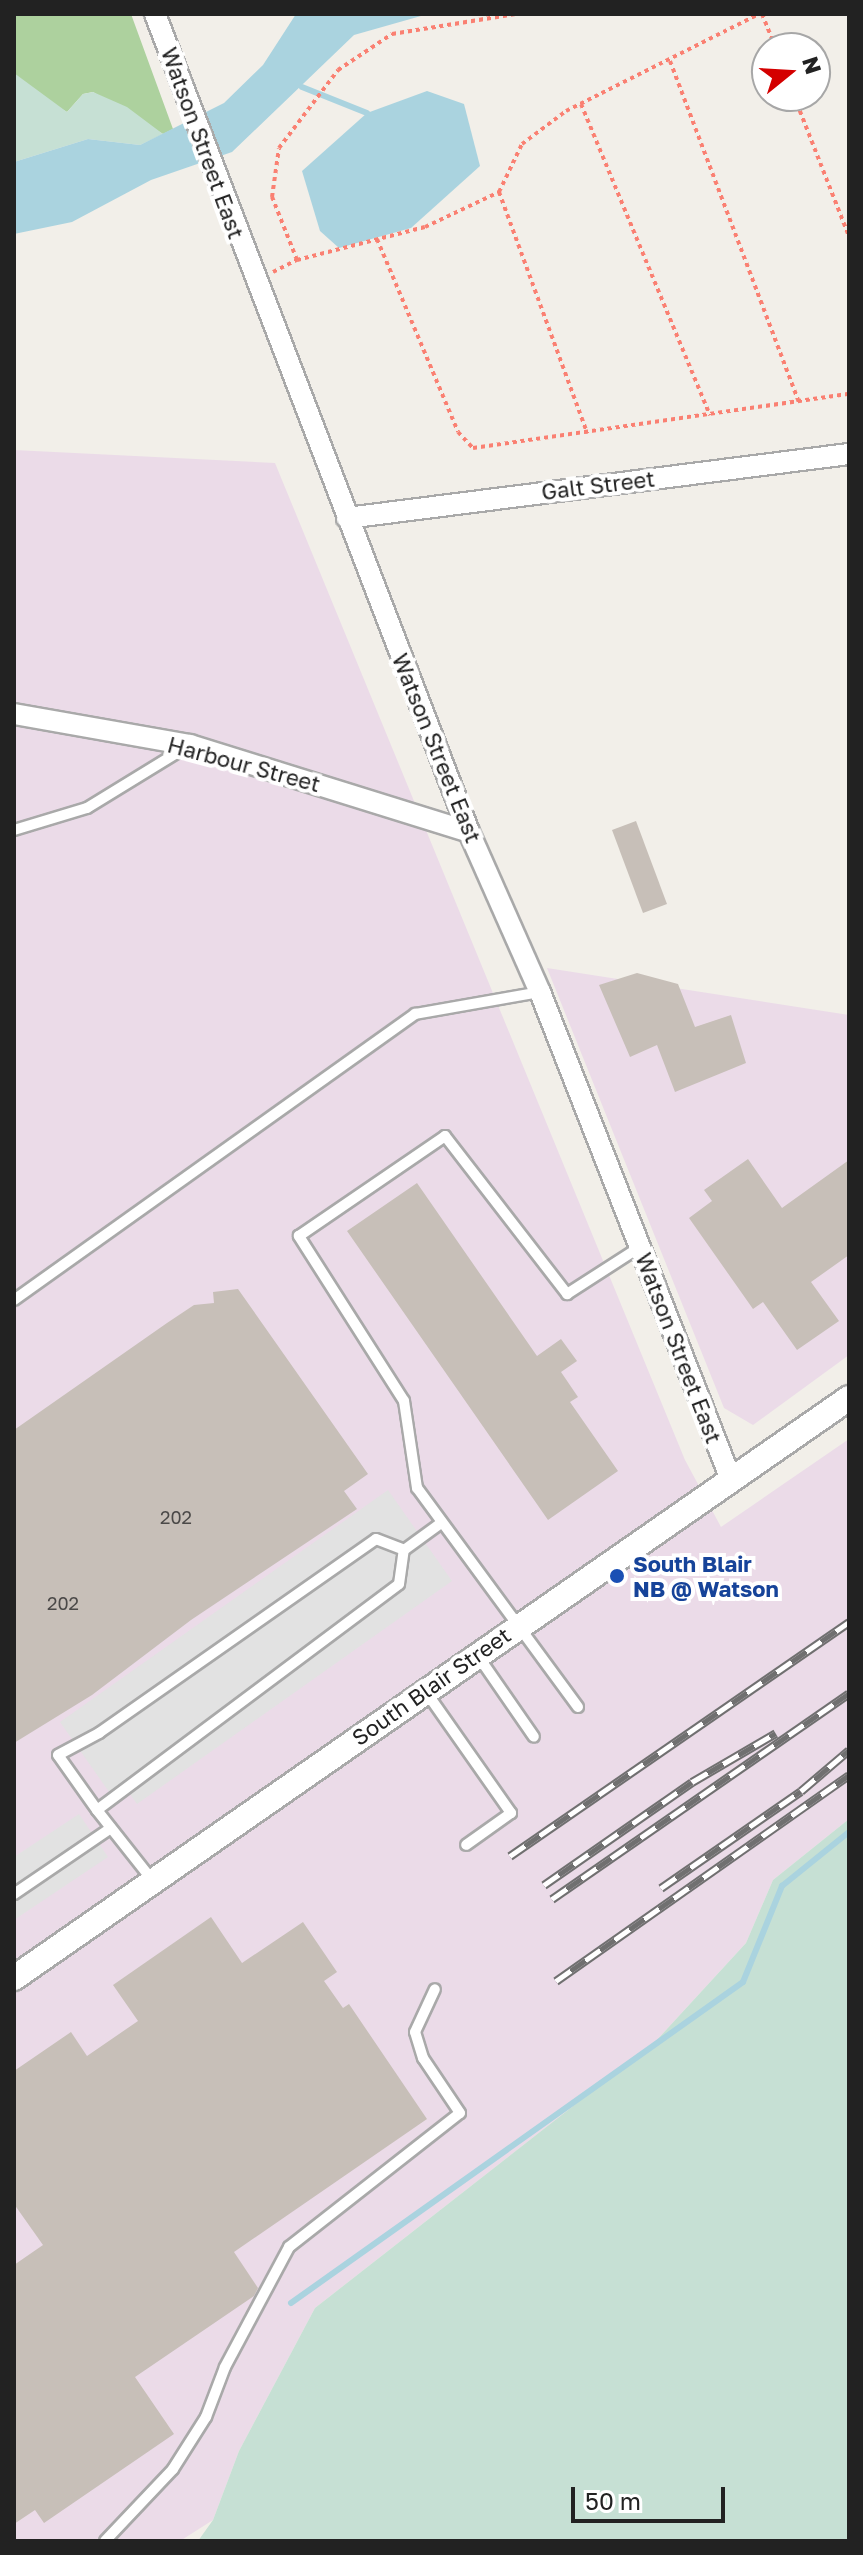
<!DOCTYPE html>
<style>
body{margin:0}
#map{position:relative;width:863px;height:2555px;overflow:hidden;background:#f2efe9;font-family:"Golos Text",sans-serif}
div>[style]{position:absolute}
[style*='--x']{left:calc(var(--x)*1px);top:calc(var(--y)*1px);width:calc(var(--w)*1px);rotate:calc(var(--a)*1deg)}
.industrial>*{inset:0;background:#ebdbe8}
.forest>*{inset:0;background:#add19e}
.wetland>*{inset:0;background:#c6e0d4}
.parking>*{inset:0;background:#e2e2e2}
.water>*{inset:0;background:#aad3df}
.stream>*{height:6px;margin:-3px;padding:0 3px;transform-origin:3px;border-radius:3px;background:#aad3df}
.building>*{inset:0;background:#c7bfb8}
.path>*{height:4px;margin-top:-2px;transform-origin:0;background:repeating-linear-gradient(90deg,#fa8072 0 4px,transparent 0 8px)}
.roads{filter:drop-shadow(2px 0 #a9a9a9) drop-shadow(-2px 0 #a9a9a9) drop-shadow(0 2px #a9a9a9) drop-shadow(0 -2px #a9a9a9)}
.service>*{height:10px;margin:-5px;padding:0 5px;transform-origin:5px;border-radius:5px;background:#fff}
.minor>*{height:20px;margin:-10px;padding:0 10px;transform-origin:10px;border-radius:10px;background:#fff}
.tertiary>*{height:24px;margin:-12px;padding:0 12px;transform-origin:12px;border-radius:12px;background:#fff}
.rail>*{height:9px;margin-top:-4.5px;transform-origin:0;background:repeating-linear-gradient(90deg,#fff 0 18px,#707070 0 36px);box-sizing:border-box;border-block:2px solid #707070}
.dots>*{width:22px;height:22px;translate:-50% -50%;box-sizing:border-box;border:4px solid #fff;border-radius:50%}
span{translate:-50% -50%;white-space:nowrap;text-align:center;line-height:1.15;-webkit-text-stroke:8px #fff;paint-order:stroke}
.number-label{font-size:18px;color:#4b4948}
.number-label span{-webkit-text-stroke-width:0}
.street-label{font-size:22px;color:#222}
.transit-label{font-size:22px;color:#164399;font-weight:700}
.left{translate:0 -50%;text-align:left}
.frame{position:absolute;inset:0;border:16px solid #222;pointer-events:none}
.north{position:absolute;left:751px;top:32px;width:80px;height:80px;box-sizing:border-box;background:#fff;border:2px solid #a7a7a7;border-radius:50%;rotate:72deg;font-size:22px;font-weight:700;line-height:32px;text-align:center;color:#222}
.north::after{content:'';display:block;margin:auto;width:28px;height:36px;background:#d40000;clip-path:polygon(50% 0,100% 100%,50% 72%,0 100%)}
.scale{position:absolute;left:571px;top:2487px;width:154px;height:36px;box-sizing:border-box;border:4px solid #222;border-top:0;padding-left:10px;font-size:24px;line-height:28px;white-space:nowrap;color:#222;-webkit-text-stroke:6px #fff;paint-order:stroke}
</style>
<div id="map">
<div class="industrial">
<i style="clip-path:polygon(14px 450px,275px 463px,685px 1460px,721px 1527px,849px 1439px,849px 1819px,773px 1880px,746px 1943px,655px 2042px,315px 2308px,239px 2451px,213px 2520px,180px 2541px,14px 2541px)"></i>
<i style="clip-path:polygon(547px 968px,849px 1015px,849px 1355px,753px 1425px,724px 1408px)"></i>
</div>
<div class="forest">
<i style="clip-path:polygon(14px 14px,131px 14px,173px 129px,163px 134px,93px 92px,83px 94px,67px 112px,39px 96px,14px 73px)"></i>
</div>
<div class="wetland">
<i style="clip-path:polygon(14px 73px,67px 112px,83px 94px,93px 92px,127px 107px,163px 134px,140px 145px,88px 139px,14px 162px)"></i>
<i style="clip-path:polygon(849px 1819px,849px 2541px,198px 2541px,213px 2520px,239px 2451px,315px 2308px,655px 2042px,746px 1943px,773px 1880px)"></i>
</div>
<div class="parking">
<i style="clip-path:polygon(388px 1490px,452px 1581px,137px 1804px,127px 1790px,114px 1799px,60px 1722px)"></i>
<i style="clip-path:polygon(79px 1814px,108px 1857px,14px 1920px,14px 1857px)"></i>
</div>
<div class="water">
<i style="clip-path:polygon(296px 14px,428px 14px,354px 35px,232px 152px,151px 180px,72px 222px,14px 234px,14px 162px,88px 139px,140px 145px,224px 103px,263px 65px)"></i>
<i style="clip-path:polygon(427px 91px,464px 104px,480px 166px,411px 228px,339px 248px,320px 231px,302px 171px,367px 113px)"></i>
</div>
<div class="stream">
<i style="--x:302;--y:87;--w:70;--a:21.8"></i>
<i style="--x:291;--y:2303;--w:554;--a:-35.38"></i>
<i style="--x:743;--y:1982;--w:104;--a:-67.9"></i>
<i style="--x:782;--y:1886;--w:86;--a:-38.9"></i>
</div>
<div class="building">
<i style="clip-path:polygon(636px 821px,667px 904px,643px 913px,612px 830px)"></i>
<i style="clip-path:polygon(637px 973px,678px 984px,695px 1027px,731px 1015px,746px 1063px,675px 1092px,657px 1045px,630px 1057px,599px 985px)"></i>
<i style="clip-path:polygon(748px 1159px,782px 1208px,849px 1160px,849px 1255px,811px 1282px,839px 1321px,797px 1350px,763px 1302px,753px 1309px,689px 1218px,712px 1201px,704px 1190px)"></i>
<i style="clip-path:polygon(417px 1183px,537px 1356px,561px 1339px,577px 1361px,561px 1372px,578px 1397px,570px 1402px,618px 1471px,548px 1520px,347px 1231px)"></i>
<i style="clip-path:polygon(238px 1289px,368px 1474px,344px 1491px,357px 1509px,191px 1620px,92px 1695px,14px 1743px,14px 1430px,167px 1323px,194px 1305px,214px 1303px,213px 1292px)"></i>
<i style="clip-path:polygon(211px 1917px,242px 1963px,303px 1922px,337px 1972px,324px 1981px,343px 2008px,349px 2004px,427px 2119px,234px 2252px,258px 2288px,254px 2296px,135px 2377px,174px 2434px,44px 2523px,35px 2510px,14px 2524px,14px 2265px,43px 2245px,14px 2204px,14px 2071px,71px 2032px,87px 2056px,138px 2021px,113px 1985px)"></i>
</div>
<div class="path">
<i style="--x:762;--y:14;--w:37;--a:68"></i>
<i style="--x:670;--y:61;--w:365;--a:69.3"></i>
<i style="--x:794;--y:96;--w:150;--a:68.6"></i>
<i style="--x:581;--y:104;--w:337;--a:67.5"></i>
<i style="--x:499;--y:192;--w:257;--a:69.9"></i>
<i style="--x:377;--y:239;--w:209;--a:67.2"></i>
<i style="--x:458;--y:432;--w:22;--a:47"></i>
<i style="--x:473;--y:448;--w:380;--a:-8.2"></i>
<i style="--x:297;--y:260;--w:68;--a:-111.6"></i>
<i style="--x:272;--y:197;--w:49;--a:-81.9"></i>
<i style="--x:279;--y:148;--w:98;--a:-52.9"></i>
<i style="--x:338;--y:70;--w:65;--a:-33.7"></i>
<i style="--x:392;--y:34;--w:125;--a:-9.2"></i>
<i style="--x:273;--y:272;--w:27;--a:-27"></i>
<i style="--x:297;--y:260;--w:132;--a:-14.5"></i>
<i style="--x:425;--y:227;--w:82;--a:-25.3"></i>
<i style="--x:499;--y:192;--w:53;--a:-64.4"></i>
<i style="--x:522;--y:144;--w:55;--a:-36.9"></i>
<i style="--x:566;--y:111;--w:216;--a:-26.7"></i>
</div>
<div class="roads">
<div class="service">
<i style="--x:14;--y:830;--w:76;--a:-16.8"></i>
<i style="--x:87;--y:808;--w:119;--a:-31.5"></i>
<i style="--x:14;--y:1300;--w:493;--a:-35.5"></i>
<i style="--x:415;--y:1014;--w:127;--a:-10"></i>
<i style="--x:478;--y:1656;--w:98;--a:55.3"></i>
<i style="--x:426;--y:1692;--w:148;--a:54.9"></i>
<i style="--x:511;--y:1813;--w:55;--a:144.6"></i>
<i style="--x:578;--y:1707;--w:272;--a:-126.3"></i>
<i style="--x:417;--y:1488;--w:88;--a:-98.5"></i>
<i style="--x:404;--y:1401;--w:196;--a:-122.5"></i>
<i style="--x:299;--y:1236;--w:177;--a:-34.4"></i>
<i style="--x:445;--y:1136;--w:200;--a:52.3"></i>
<i style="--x:567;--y:1294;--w:87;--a:-32.8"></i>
<i style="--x:97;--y:1810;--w:67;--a:-125.3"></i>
<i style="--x:58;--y:1755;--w:47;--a:-28.2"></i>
<i style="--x:99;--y:1733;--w:338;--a:-35"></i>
<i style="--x:376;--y:1539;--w:30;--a:21"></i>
<i style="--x:153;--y:1881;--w:90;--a:-128.3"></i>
<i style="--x:97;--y:1810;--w:377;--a:-36.8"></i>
<i style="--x:399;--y:1584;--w:34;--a:-82"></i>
<i style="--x:404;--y:1550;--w:46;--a:-36.1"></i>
<i style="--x:14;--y:1894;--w:117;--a:-34.2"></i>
<i style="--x:105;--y:2541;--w:99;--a:-46.6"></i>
<i style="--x:173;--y:2469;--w:62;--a:-57.6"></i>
<i style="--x:206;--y:2417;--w:53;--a:-69.2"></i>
<i style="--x:225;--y:2367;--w:136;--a:-61.9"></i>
<i style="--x:289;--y:2247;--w:217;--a:-38.1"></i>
<i style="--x:460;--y:2113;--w:66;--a:-123.9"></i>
<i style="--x:423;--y:2058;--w:27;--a:-107"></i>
<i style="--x:415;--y:2032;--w:47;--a:-65.1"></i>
</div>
<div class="minor">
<i style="--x:155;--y:14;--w:876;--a:69"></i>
<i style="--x:469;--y:832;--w:175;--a:66.1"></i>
<i style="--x:540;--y:992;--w:521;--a:68.61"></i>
<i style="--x:347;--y:518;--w:506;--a:-7.27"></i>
<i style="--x:14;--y:714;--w:179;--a:10"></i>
<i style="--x:190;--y:745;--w:292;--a:17.3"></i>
</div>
<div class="tertiary">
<i style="--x:14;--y:1978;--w:1017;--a:-34.78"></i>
</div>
</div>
<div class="rail">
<i style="--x:510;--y:1856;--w:412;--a:-34.6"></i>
<i style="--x:544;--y:1885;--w:180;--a:-34.8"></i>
<i style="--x:692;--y:1782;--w:97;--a:-30.3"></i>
<i style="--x:661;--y:1888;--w:170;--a:-34.7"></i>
<i style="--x:801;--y:1791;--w:63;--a:-40.5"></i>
<i style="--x:552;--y:1899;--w:361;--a:-34.7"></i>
<i style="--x:556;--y:1981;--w:358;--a:-35.1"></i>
</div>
<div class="dots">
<i style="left:617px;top:1576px;background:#1a4fb4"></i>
</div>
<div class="number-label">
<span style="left:176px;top:1517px">202</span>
<span style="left:63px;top:1603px">202</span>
</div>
<div class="street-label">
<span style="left:203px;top:143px;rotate:70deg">Watson Street East</span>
<span style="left:598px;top:485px;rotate:-7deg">Galt Street</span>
<span style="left:437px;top:748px;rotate:68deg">Watson Street East</span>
<span style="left:244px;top:764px;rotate:15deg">Harbour Street</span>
<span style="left:679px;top:1348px;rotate:69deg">Watson Street East</span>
<span style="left:431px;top:1686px;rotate:-35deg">South Blair Street</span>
</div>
<div class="transit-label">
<span class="left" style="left:633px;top:1576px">South Blair<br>NB @ Watson</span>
</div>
<div class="frame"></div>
<div class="north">N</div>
<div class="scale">50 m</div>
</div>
